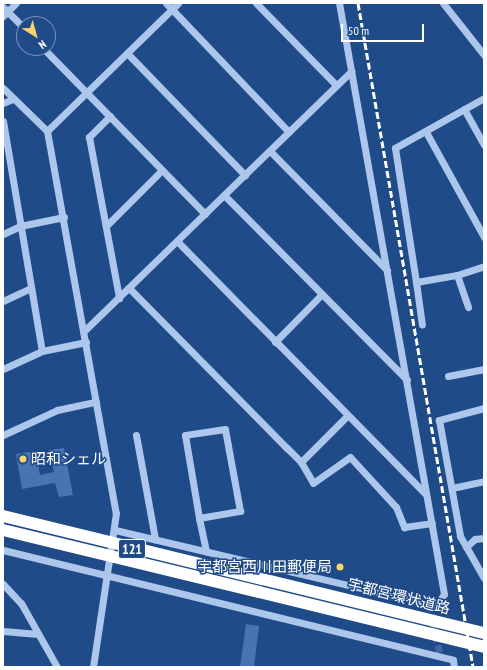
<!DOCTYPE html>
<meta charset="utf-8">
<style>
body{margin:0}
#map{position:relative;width:487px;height:670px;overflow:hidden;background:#204b89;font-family:"PT Sans Narrow","Noto Sans JP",sans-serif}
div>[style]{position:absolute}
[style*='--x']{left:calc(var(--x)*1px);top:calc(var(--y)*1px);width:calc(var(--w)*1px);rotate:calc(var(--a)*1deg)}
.building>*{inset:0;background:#4974b2}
.minor-tunnel>*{height:7px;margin-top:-3.5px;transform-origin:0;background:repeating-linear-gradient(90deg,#41669b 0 7px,transparent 0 10.5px)}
.minor>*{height:7px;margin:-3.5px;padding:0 3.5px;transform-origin:3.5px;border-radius:3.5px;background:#acc7eb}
.highway>*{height:12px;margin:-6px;padding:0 6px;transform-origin:6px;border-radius:6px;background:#fff}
.rail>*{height:3px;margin-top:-1.5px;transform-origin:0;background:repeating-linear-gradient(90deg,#fff 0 7px,transparent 0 10px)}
.highway-bridge>*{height:12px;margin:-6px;padding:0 6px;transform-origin:6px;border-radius:6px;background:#fff}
.dots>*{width:11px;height:11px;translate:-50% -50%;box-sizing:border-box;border:2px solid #204b89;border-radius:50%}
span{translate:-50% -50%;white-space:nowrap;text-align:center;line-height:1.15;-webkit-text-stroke:3px #204b89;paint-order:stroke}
.shield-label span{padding:1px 3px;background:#204b89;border:1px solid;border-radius:3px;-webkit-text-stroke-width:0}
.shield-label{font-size:14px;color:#fff;font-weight:700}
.poi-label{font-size:15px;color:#fff}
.left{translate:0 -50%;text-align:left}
.right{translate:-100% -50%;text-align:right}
.street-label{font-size:15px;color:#fff}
.frame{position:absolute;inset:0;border:4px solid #fff;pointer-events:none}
.north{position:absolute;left:16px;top:16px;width:40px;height:40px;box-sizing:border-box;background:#204b89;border:1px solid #7993b8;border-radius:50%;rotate:143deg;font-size:11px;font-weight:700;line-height:16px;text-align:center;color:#fff}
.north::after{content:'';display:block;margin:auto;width:14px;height:18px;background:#f8d46d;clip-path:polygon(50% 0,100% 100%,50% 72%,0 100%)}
.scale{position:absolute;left:341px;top:24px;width:83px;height:18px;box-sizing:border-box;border:2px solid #fff;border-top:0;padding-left:5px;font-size:12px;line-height:14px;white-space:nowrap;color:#fff;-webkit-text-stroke:3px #204b89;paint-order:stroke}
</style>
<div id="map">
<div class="building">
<i style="clip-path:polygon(64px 448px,73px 495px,59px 497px,55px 483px,22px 489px,16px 454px,36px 451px,40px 475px,54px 472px,49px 450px)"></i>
<i style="clip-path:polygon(246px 624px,259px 626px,254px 667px,240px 667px)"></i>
</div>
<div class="minor-tunnel">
<i style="--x:429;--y:604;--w:55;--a:77.5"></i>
</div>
<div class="minor">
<i style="--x:166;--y:3;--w:178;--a:46.4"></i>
<i style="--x:256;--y:3;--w:115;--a:45.7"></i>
<i style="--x:443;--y:3;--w:66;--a:51.7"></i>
<i style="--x:3;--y:7;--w:30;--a:45"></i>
<i style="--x:3;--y:16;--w:18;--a:-45"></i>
<i style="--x:43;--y:48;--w:232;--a:45.7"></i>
<i style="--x:127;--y:53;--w:170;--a:46"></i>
<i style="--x:3;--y:88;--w:62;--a:44.3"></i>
<i style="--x:47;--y:131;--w:388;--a:79.8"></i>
<i style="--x:116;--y:513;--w:156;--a:98.5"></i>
<i style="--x:484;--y:98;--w:102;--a:150.7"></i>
<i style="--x:395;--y:148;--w:136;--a:81.1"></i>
<i style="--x:416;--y:282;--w:42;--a:-9.7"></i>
<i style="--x:457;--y:275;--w:28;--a:-18"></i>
<i style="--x:3;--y:103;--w:11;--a:-22"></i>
<i style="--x:464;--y:109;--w:41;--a:60.9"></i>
<i style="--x:110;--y:116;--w:30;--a:135"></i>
<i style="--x:89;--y:137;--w:164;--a:79.4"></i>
<i style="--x:3;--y:121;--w:233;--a:80.4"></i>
<i style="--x:47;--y:131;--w:183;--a:-44.3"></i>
<i style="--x:426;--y:132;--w:120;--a:61.1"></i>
<i style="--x:270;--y:151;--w:167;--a:45.5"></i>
<i style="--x:224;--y:195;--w:260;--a:45.3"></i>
<i style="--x:106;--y:226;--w:79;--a:-45"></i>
<i style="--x:3;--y:234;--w:19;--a:-25"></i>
<i style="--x:20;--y:226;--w:45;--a:-11.6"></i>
<i style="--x:177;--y:241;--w:355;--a:45.5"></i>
<i style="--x:457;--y:275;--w:34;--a:71"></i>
<i style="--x:416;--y:282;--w:43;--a:82.1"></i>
<i style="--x:129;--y:288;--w:225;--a:45.4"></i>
<i style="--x:287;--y:448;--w:20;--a:45"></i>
<i style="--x:301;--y:462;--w:24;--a:60"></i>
<i style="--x:313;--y:483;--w:45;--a:-35.1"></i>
<i style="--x:350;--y:457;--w:68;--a:47.4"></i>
<i style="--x:396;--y:507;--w:22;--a:68"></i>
<i style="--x:404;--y:527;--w:28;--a:-8"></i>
<i style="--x:3;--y:301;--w:31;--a:-25"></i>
<i style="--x:84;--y:331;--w:373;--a:-44.2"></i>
<i style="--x:275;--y:342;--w:67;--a:-45.6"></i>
<i style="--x:3;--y:369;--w:43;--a:-24.8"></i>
<i style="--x:42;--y:351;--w:45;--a:-11.6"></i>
<i style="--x:448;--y:376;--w:37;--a:-11"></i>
<i style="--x:484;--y:408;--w:47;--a:165.1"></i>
<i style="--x:439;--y:420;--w:118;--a:79.7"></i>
<i style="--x:460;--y:536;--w:48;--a:60.3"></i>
<i style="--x:3;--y:435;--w:60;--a:-24.8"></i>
<i style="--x:57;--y:410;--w:40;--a:-12"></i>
<i style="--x:136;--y:435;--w:106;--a:79.6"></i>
<i style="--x:301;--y:462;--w:65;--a:-45"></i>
<i style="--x:452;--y:488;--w:33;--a:-12"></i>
<i style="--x:199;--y:518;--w:42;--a:-9.7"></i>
<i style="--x:240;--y:511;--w:83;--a:-100.4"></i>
<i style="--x:225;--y:429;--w:40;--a:171.5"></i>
<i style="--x:185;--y:435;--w:84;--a:80.4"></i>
<i style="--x:199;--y:518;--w:34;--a:78"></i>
<i style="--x:115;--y:530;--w:330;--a:13.3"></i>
<i style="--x:436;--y:606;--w:14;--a:-56"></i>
<i style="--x:444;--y:594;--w:600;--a:-100.07"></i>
<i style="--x:466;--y:547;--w:12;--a:-42"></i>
<i style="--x:475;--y:539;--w:9;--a:-6"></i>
<i style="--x:3;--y:550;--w:463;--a:13.7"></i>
<i style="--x:453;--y:660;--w:7;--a:82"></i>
<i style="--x:3;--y:584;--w:26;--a:47"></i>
<i style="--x:21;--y:603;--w:73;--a:60.6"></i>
<i style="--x:3;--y:631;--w:35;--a:5"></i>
</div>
<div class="highway">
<i style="--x:3;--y:516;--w:267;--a:13.7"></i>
<i style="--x:3;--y:530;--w:263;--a:13.6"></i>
</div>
<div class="rail">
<i style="--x:358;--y:3;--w:674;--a:80.17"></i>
</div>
<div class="highway-bridge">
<i style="--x:262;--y:579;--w:228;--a:13.7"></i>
<i style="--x:259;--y:592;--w:232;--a:13.7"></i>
</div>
<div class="dots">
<i style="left:23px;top:459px;background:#f8d46d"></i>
<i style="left:340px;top:567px;background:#f8d46d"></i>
</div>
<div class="shield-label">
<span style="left:132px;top:549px">121</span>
</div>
<div class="poi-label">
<span class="left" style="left:31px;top:459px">昭和シェル</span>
<span class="right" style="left:332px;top:567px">宇都宮西川田郵便局</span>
</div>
<div class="street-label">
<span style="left:399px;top:596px;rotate:14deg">宇都宮環状道路</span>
</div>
<div class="frame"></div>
<div class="north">N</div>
<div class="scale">50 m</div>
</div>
